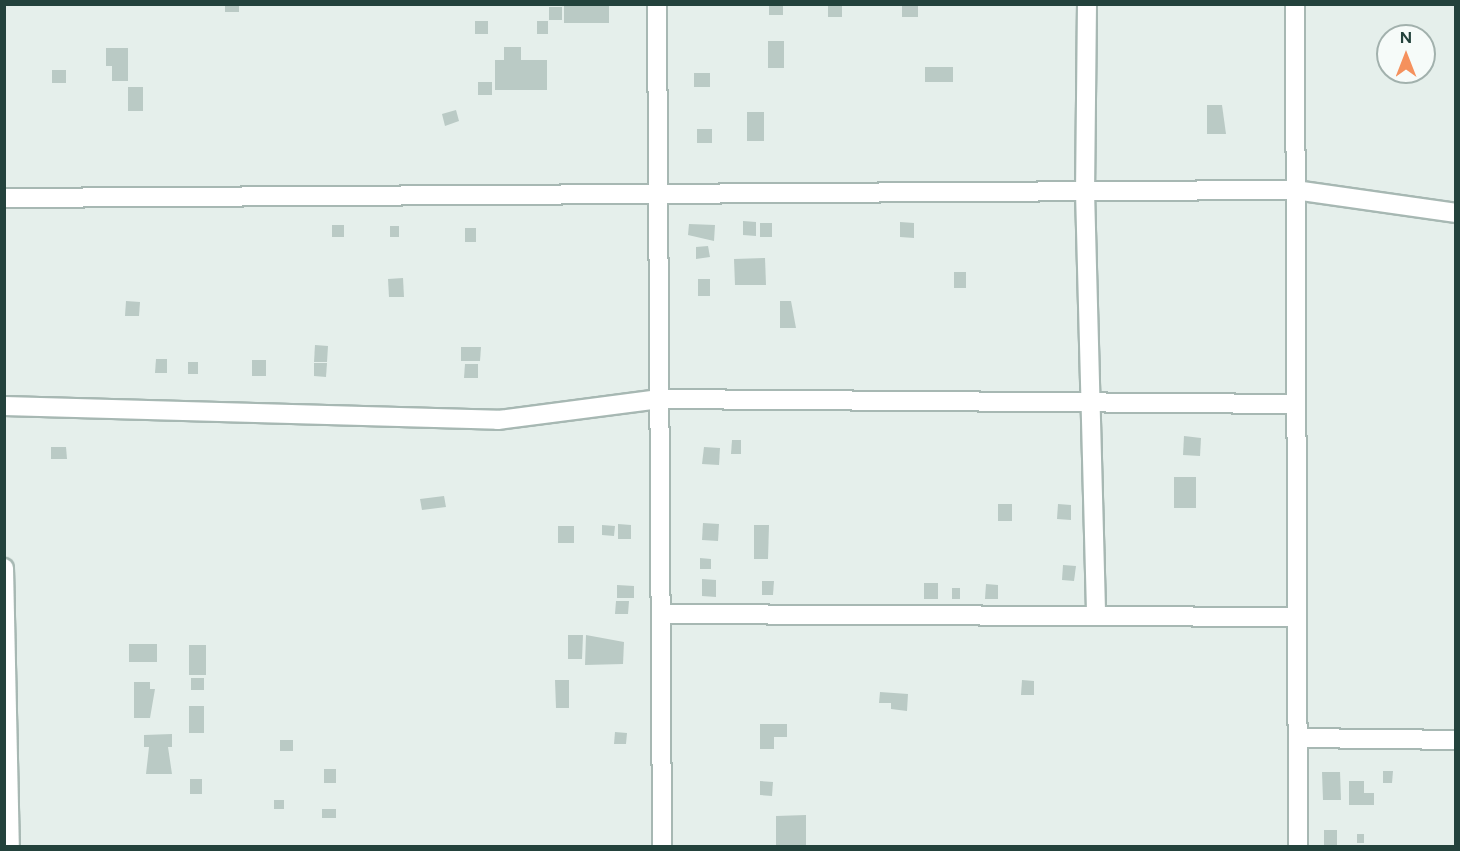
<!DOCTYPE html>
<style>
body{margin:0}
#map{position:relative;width:1460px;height:851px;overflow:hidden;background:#e5efeb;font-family:Figtree,sans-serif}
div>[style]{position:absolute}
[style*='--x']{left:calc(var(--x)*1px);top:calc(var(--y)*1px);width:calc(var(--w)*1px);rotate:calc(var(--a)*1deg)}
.building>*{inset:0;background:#bacac5}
.roads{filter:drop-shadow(2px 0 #a7b8b3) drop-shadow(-2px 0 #a7b8b3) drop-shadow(0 2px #a7b8b3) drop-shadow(0 -2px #a7b8b3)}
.minor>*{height:18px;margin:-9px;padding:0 9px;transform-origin:9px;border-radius:9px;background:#fff}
span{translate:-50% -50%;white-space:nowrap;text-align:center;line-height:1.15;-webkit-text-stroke:6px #f6fbf9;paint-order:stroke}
.frame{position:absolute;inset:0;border:6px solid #23423c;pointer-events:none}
.north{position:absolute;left:1376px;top:24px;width:60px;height:60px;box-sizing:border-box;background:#f6fbf9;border:2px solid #a2b1ad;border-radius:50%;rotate:0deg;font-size:16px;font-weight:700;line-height:24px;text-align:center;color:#23423c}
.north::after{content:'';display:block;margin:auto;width:21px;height:27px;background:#f5915d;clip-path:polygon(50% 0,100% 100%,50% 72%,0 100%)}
</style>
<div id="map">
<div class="building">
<i style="clip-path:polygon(225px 4px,239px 4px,239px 12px,225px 12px)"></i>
<i style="clip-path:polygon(769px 4px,783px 4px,783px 15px,769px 15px)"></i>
<i style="clip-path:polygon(828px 4px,842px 4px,842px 17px,828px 17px)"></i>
<i style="clip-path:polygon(902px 4px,918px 4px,918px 17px,902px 17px)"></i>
<i style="clip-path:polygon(564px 6px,609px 6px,609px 23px,564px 23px)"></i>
<i style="clip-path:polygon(549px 7px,562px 7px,562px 20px,549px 20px)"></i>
<i style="clip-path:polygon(475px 21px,488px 21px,488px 34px,475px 34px)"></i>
<i style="clip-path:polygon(537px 21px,548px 21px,548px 34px,537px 34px)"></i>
<i style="clip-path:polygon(768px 41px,784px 41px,784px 68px,768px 68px)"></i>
<i style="clip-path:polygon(504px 47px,521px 47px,521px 60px,547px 60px,547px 90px,495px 90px,495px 60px,504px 60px)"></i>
<i style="clip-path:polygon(106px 48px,128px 48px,128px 81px,112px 81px,112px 66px,106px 66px)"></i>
<i style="clip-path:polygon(925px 67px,953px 67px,953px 82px,925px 82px)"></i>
<i style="clip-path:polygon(52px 70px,66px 70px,66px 83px,52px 83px)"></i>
<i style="clip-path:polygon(694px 73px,710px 73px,710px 87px,694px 87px)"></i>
<i style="clip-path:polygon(478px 82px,492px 82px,492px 95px,478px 95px)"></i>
<i style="clip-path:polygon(128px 87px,143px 87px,143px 111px,128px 111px)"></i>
<i style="clip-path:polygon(1207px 105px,1222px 105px,1226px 134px,1207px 134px)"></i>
<i style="clip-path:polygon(456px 110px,459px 121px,445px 126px,442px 114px)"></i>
<i style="clip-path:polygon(747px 112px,764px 112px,764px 141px,747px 141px)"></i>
<i style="clip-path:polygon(697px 129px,712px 129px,712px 143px,697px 143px)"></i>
<i style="clip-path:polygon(743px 221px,756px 222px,756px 236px,743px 235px)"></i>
<i style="clip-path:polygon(900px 222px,914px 223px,914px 238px,900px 237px)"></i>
<i style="clip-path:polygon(760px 223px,772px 223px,772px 237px,760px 237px)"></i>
<i style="clip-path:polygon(689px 224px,715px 225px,714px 241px,688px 235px)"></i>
<i style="clip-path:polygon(332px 225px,344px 225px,344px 237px,332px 237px)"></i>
<i style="clip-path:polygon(390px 226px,399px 226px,399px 237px,390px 237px)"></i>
<i style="clip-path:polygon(465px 228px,476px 228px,476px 242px,465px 242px)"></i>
<i style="clip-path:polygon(708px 246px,710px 257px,696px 259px,696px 247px)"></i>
<i style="clip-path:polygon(765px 258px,766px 285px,735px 285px,734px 259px)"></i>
<i style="clip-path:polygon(954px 272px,966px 272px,966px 288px,954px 288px)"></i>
<i style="clip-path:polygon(403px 278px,404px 297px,389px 297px,388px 279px)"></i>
<i style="clip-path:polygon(698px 279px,710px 279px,710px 296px,698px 296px)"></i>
<i style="clip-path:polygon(126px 301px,140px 302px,139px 316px,125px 316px)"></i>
<i style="clip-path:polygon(780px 301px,791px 301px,796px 328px,780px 328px)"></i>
<i style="clip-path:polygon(315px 345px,328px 346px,327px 362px,314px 362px)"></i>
<i style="clip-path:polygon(461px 347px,481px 347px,480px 361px,461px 361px)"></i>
<i style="clip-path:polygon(156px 359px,167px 359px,167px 373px,155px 373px)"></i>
<i style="clip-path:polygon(252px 360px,266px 360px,266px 376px,252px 376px)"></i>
<i style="clip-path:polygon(188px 362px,198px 362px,198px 374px,188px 374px)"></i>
<i style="clip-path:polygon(314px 363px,327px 363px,326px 377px,314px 376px)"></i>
<i style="clip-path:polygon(465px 364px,478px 364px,478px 378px,464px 378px)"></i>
<i style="clip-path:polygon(1184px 436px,1201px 438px,1200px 456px,1183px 455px)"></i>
<i style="clip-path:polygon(732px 440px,741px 440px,741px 454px,731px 454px)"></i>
<i style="clip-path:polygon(51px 447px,66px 447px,67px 459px,51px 459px)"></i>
<i style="clip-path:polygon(704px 447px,720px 448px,719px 465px,702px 464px)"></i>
<i style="clip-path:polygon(1174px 477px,1196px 477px,1196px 508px,1174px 508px)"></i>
<i style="clip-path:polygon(444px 496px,446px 507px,422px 510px,420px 499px)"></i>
<i style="clip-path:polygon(998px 504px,1012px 504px,1012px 521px,998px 521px)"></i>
<i style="clip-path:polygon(1058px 504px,1071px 505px,1071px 520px,1057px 519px)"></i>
<i style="clip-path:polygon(703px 523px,719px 524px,718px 541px,702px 540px)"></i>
<i style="clip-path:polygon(618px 524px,631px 525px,631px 539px,618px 539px)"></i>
<i style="clip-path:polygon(602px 525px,615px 526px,614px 536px,602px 535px)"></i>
<i style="clip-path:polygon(754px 525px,769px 525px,768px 559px,754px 559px)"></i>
<i style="clip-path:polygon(558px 526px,574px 526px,574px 543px,558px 543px)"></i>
<i style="clip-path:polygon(700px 558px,711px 559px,711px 569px,700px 569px)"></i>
<i style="clip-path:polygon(1063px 565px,1076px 566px,1074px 581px,1062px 580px)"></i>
<i style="clip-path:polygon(702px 579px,716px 580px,716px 597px,702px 596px)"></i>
<i style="clip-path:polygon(762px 581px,774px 581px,773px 595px,762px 595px)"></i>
<i style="clip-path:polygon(924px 583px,938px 583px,938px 599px,924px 599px)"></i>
<i style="clip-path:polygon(986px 584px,998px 585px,998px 599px,985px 599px)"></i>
<i style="clip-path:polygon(617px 585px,634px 586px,634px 598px,617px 598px)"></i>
<i style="clip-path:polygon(952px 588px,960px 588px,960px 599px,952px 599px)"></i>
<i style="clip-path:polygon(616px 601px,629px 601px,628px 614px,615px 614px)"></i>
<i style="clip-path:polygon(568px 635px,583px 635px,582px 659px,568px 659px)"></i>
<i style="clip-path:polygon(586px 635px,624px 642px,623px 664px,585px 665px)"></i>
<i style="clip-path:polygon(129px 644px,157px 644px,157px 662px,129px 662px)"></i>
<i style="clip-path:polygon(189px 645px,206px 645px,206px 675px,189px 675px)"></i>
<i style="clip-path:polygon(191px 678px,204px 678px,204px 690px,191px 690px)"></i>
<i style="clip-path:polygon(555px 680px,569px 680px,569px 708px,556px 708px)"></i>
<i style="clip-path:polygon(1022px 680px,1034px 681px,1034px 695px,1021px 695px)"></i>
<i style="clip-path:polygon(134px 682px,150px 682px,150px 689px,155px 689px,150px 718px,134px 718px)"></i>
<i style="clip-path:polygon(880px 692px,908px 694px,907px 711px,891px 709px,891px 703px,879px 703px)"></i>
<i style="clip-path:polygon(189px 706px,204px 706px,204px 733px,189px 733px)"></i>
<i style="clip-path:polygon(760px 724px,787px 724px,787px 737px,774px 737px,774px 749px,760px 749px)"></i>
<i style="clip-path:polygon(615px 732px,627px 733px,626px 744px,614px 744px)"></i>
<i style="clip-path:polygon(172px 734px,172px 747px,168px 747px,172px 774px,146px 774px,149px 747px,144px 747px,144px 735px)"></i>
<i style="clip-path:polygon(280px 740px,293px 740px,293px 751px,280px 751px)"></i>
<i style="clip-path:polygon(324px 769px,336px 769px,336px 783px,324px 783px)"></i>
<i style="clip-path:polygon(1383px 771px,1393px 771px,1392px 783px,1383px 783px)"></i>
<i style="clip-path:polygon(1322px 772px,1340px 772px,1341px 800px,1323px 800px)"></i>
<i style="clip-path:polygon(190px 779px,202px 779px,202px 794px,190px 794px)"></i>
<i style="clip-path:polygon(760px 781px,773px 782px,772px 796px,760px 795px)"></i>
<i style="clip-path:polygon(1349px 781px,1364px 781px,1364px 793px,1374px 793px,1374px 805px,1349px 805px)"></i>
<i style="clip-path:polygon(274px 800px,284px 800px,284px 809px,274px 809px)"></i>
<i style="clip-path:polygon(322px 809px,336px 809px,336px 818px,322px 818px)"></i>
<i style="clip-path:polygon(806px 815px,806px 845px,776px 846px,776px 816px)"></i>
<i style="clip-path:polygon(1324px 830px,1337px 830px,1337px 846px,1324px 846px)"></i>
<i style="clip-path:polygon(1357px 834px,1364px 834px,1364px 843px,1357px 843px)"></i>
</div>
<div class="roads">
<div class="minor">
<i style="--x:657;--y:4;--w:842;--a:89.66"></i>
<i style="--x:1087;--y:4;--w:187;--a:90.6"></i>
<i style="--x:1085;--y:191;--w:425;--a:88.5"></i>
<i style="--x:1295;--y:4;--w:842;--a:89.8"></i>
<i style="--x:4;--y:198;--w:1291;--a:-0.36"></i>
<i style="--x:1295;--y:190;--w:163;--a:8.1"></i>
<i style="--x:4;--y:406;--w:494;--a:1.6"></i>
<i style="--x:498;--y:420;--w:163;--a:-7.4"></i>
<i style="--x:660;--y:399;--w:636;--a:0.45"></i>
<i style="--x:4;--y:568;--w:278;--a:88.8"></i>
<i style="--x:661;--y:614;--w:636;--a:0.27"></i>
<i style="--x:1298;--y:738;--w:158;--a:0.7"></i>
</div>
</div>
<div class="frame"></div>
<div class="north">N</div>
</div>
